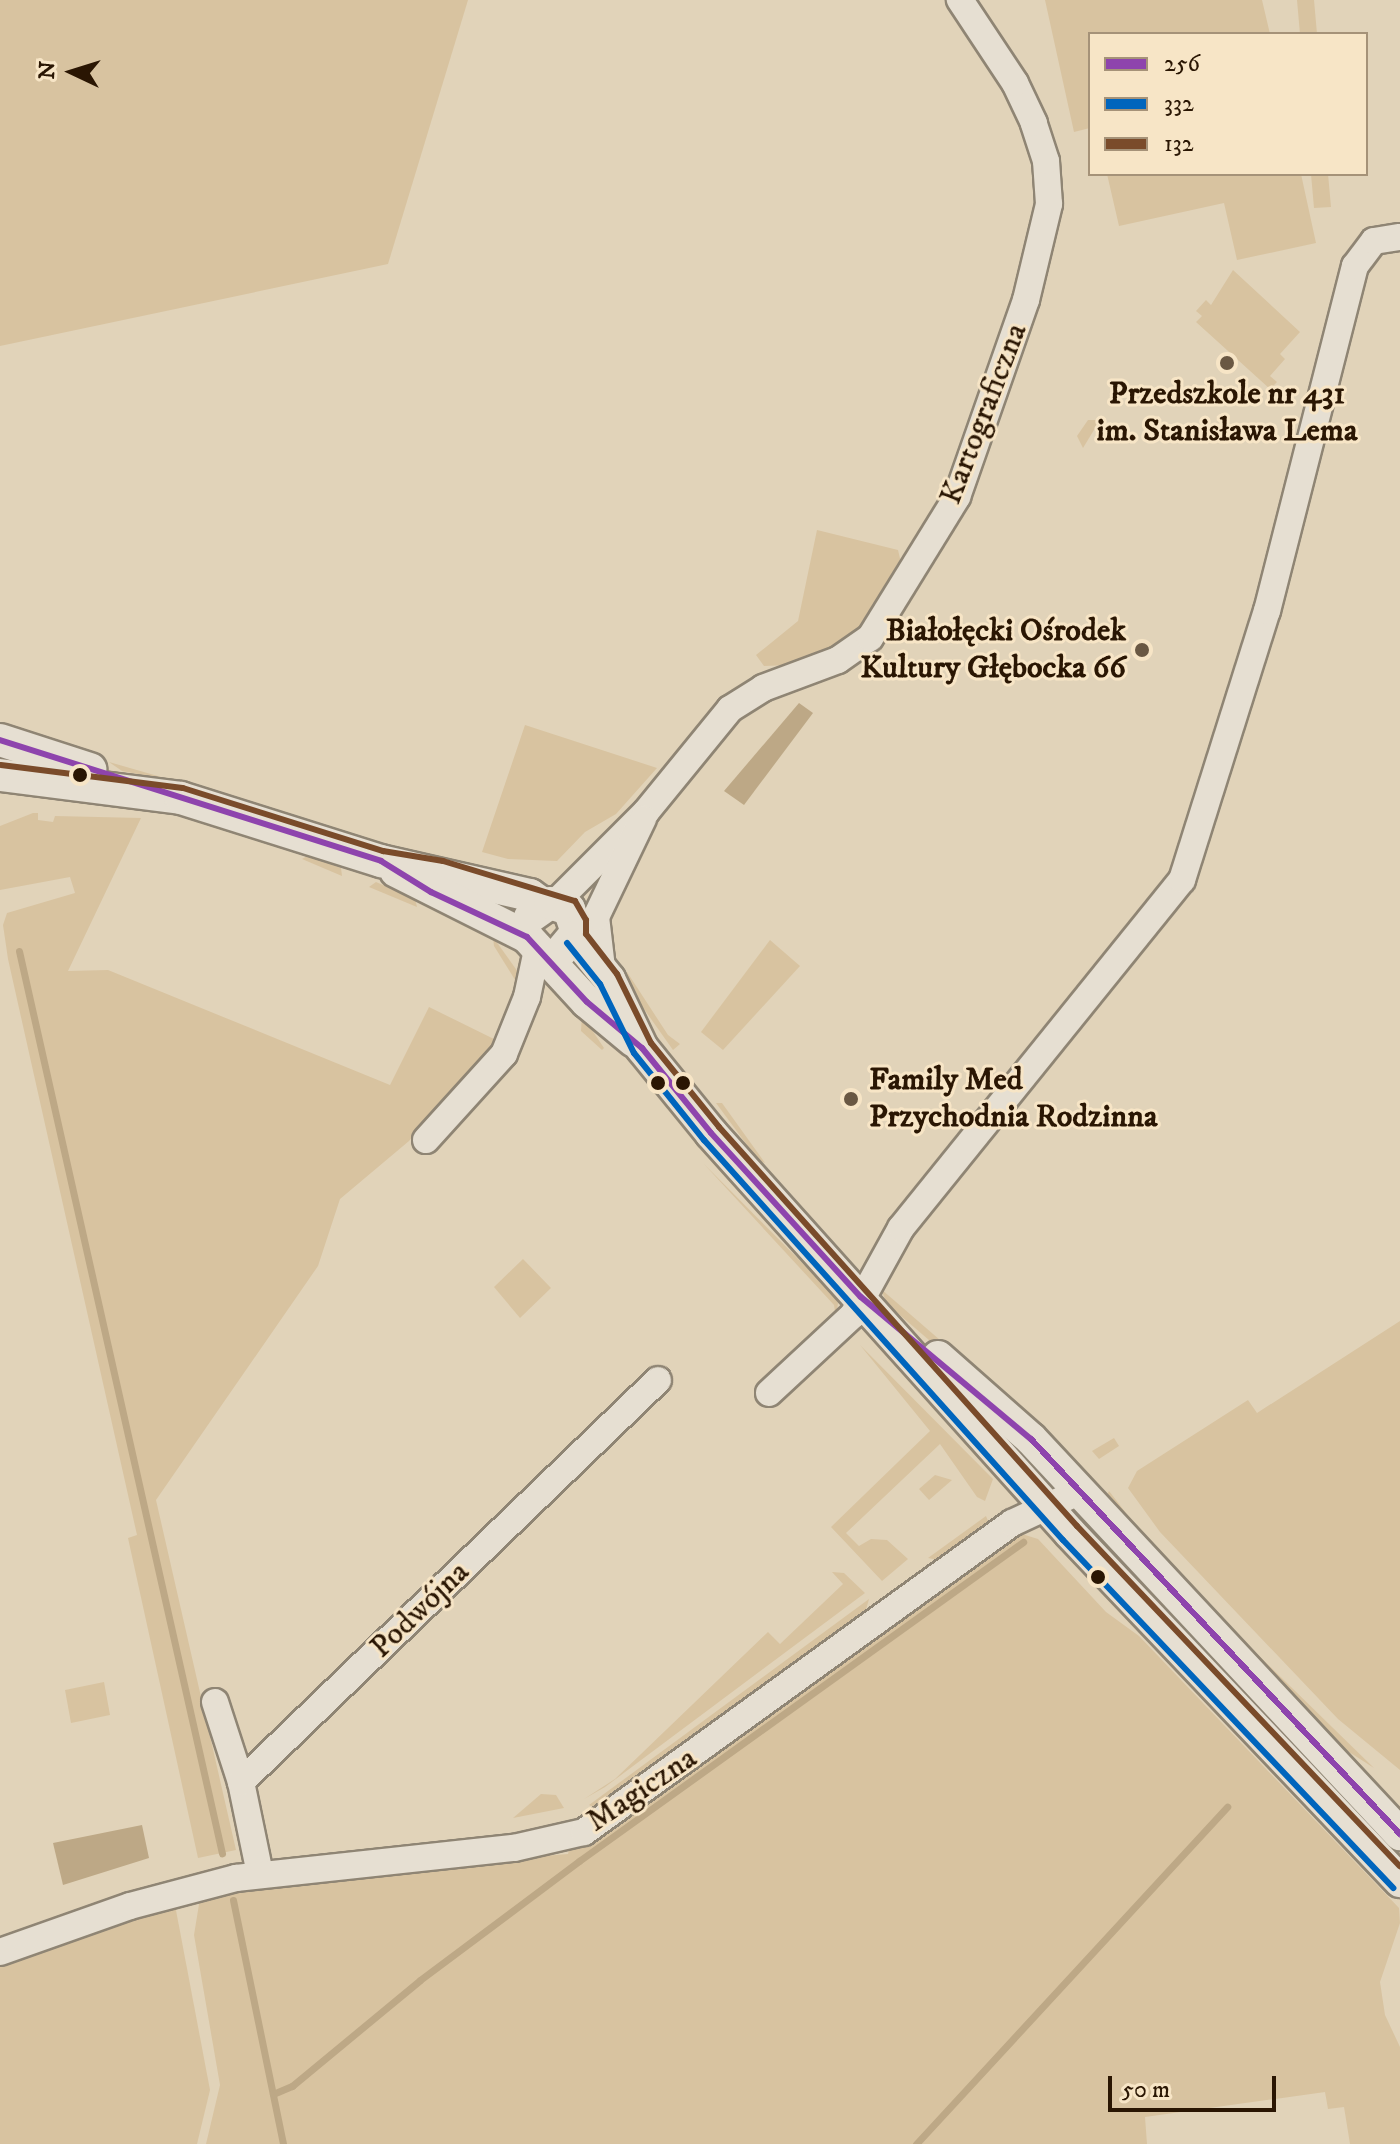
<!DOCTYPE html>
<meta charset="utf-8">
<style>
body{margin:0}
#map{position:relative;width:1400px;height:2144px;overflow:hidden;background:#e1d3b9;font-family:"IM FELL DW Pica",serif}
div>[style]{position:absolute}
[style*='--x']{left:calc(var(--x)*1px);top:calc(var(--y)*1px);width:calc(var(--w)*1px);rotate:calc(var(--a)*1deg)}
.green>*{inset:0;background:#d8c3a0}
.water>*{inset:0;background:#bda886}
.stream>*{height:7px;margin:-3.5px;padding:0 3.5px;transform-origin:3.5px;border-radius:3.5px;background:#bda886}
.roads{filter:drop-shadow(2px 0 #8f8574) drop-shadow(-2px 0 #8f8574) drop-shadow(0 2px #8f8574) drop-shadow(0 -2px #8f8574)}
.minor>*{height:26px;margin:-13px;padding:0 13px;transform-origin:13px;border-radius:13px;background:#e6dfd2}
.tertiary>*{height:32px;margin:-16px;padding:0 16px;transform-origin:16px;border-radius:16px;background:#e6dfd2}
.bus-1>*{height:6px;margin:-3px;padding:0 3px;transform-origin:3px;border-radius:3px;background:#8e44ad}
.bus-2>*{height:6px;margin:-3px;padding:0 3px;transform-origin:3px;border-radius:3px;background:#0065bd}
.bus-3>*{height:6px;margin:-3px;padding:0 3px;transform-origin:3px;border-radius:3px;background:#7a4b2a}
.dots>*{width:22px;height:22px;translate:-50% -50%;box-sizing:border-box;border:4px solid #f7e5c6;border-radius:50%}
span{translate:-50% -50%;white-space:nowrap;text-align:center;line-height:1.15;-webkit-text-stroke:6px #f7e5c6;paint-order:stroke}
.poi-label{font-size:32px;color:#2a1603;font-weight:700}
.right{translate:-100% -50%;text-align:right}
.left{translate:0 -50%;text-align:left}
.street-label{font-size:32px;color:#2a1603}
.legend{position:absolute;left:1088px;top:32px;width:280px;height:144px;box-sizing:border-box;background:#f7e5c6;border:2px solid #a59278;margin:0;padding:10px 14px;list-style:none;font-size:24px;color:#2a1603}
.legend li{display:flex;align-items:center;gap:16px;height:40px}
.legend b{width:40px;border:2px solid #a59278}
.north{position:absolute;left:32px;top:32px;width:80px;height:80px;-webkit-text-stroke:6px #f7e5c6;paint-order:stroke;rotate:274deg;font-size:22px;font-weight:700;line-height:32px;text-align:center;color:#2a1603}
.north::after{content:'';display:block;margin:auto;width:28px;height:36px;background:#2a1603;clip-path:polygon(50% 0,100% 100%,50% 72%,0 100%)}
.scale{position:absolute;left:1108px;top:2076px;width:168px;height:36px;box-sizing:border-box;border:4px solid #2a1603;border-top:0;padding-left:10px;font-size:24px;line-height:28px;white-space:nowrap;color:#2a1603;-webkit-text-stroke:6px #f7e5c6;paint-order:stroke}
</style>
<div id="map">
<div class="green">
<i style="clip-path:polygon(0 0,468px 0,388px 264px,0 346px)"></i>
<i style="clip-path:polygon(1045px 0,1262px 0,1270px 34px,1090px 34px,1090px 128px,1074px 132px)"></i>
<i style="clip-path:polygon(1297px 0,1314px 0,1317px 34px,1300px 34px)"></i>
<i style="clip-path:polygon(1107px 174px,1301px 174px,1316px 243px,1237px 260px,1224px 203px,1119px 226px)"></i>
<i style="clip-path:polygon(1311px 174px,1328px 174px,1331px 207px,1314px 208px)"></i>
<i style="clip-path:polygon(1233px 270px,1300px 332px,1280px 354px,1285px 359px,1270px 376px,1277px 382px,1270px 389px,1196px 322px,1202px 316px,1196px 311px,1206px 300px,1211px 305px)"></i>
<i style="clip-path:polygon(1088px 420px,1100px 420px,1083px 448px,1077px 436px)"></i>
<i style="clip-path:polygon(817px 530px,898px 550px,902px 567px,873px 618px,848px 640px,790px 665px,764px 666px,756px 655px,798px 621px)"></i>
<i style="clip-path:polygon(525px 725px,657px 768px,616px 814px,585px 832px,557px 861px,508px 859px,482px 852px)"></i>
<i style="clip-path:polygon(109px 762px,175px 781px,122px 771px)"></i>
<i style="clip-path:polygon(33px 813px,38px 813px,38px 820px,53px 822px,55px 816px,141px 818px,68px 971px,108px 970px,390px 1085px,429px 1007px,498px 1041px,409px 1141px,340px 1199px,318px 1266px,156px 1500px,236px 1850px,198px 1858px,128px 1538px,137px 1535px,8px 959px,3px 925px,7px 913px,75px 893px,70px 877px,0 890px,0 826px)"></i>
<i style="clip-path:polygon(309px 855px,341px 868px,342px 876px,302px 859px)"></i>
<i style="clip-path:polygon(376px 882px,415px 899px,417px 907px,369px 887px)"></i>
<i style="clip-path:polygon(493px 937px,518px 972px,517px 983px,494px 946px)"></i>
<i style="clip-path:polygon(770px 940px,800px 966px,723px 1050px,701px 1032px)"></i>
<i style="clip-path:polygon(627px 972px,668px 1035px,680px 1044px,673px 1050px,622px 978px)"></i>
<i style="clip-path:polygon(582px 1015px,604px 1048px,602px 1050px,581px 1031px)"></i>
<i style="clip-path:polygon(716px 1103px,722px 1103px,765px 1163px,758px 1160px)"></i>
<i style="clip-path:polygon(703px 1163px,833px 1294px,838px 1303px,836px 1318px,834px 1305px)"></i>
<i style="clip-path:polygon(523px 1259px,551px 1288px,520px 1318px,494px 1287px)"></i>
<i style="clip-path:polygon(881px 1289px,1007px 1398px,1029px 1426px,887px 1304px)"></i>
<i style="clip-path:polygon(1400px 1321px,1400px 1770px,1338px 1719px,1160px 1532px,1128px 1488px,1137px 1471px,1248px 1400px,1257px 1413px)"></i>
<i style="clip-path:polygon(860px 1345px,993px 1479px,985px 1501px,977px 1497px,940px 1444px,846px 1533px,859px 1546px,871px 1539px,887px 1540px,908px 1559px,882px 1581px,831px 1527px,930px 1431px)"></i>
<i style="clip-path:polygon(1114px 1438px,1119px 1446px,1099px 1459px,1092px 1451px)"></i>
<i style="clip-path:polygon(935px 1475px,952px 1480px,929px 1500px,919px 1489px)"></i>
<i style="clip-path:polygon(1109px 1491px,1143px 1535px,1255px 1652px,1374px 1768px,1332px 1741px,1106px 1497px)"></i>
<i style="clip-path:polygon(986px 1516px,990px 1526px,943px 1561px,928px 1558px)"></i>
<i style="clip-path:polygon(1022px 1534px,1038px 1539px,1106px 1612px,1139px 1636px,1399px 1908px,1400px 1923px,1380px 1982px,1385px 2015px,1400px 2047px,1400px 2144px,1350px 2144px,1344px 2107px,1328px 2109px,1325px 2092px,1145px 2117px,1147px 2144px,206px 2144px,220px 2085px,194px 1935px,200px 1898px,318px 1875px,568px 1854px,570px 1846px,616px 1826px,916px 1604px,1013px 1535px)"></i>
<i style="clip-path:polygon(832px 1572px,844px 1573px,865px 1593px,605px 1787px,584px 1799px,615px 1779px,768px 1632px,780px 1644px,843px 1584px)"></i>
<i style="clip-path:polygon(869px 1599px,864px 1617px,595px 1808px,589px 1805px)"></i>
<i style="clip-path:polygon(104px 1682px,110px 1715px,71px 1723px,65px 1690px)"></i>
<i style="clip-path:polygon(541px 1794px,556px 1795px,564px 1808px,513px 1818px)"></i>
<i style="clip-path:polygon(175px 1905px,210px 2090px,197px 2144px,0 2144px,0 1966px)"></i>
</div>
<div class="water">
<i style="clip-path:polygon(799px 703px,813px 713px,744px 805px,724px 791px)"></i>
<i style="clip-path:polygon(142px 1825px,149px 1858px,63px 1885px,53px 1843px)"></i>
</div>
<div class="stream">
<i style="--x:19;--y:951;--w:925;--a:77.32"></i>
<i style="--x:233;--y:1900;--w:249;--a:78.4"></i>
<i style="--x:273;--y:2094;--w:21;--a:-23"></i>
<i style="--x:292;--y:2086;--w:166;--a:-39.6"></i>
<i style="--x:420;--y:1980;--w:199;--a:-36.8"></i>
<i style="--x:579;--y:1861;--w:547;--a:-35.7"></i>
<i style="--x:916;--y:2144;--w:459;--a:-47.3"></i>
</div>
<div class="roads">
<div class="minor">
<i style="--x:555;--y:903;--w:129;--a:-45"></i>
<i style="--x:646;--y:812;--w:133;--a:-50.8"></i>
<i style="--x:730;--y:709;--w:39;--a:-32"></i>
<i style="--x:763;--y:688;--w:80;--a:-20.5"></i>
<i style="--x:838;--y:660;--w:39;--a:-35"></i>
<i style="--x:870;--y:638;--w:166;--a:-58.3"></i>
<i style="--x:957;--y:497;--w:209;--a:-70.7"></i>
<i style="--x:1026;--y:300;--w:99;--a:-76.5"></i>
<i style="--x:1049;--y:204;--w:43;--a:-94"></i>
<i style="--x:1046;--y:161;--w:40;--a:-108"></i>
<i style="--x:1034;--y:123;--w:44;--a:-115.4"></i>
<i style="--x:1015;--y:83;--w:100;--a:-123.5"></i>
<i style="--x:602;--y:968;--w:51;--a:-96.7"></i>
<i style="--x:596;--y:917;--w:109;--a:-64.4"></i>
<i style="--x:426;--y:1140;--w:116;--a:-47.8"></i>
<i style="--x:504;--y:1054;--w:61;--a:-68"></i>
<i style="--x:527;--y:997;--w:48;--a:-78"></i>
<i style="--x:769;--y:1393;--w:115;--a:-42.9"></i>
<i style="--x:853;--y:1315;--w:99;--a:-61.1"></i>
<i style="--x:901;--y:1228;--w:447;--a:-51.1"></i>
<i style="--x:1182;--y:880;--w:282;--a:-72.5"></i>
<i style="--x:1267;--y:611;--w:356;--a:-75.7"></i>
<i style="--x:1355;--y:266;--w:31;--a:-53"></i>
<i style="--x:1374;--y:241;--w:26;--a:-9"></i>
<i style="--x:215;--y:1702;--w:84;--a:72"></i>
<i style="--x:241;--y:1782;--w:94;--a:78.3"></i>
<i style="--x:241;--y:1782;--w:579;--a:-43.95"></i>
<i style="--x:0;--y:1952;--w:138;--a:-19.5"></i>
<i style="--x:130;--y:1906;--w:110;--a:-14.8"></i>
<i style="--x:236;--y:1878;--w:280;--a:-6.2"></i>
<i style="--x:514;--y:1848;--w:72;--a:-12.9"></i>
<i style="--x:584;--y:1832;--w:528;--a:-35.83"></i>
<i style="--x:1012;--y:1523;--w:71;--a:-25.1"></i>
</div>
<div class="tertiary">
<i style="--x:0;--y:740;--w:95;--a:17.9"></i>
<i style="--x:0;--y:775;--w:182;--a:7.2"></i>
<i style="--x:181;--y:798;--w:210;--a:17.5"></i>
<i style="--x:381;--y:861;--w:153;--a:12.9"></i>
<i style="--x:530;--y:895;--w:16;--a:35"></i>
<i style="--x:396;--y:871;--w:147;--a:26.7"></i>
<i style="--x:527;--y:937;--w:88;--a:47.3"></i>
<i style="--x:587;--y:1002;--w:61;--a:39.7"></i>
<i style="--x:530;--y:917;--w:24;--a:-35"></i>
<i style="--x:550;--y:903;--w:20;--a:18"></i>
<i style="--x:569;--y:909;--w:24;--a:71"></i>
<i style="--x:577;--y:932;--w:26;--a:130"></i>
<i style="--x:575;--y:937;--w:54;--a:51"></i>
<i style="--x:609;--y:979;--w:76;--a:64.4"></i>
<i style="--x:642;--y:1048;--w:109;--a:50.9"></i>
<i style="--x:711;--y:1133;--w:537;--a:48.09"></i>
<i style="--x:1070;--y:1533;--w:480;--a:46.5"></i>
<i style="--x:938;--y:1357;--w:124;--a:41.4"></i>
<i style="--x:1031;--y:1439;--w:541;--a:46.95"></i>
</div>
</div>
<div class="bus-1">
<i style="--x:0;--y:740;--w:400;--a:17.6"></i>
<i style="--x:381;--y:861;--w:59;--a:31.8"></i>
<i style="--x:431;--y:892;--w:106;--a:25.1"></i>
<i style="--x:527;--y:937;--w:88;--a:47.3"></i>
<i style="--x:587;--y:1002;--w:72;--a:39.9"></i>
<i style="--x:642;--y:1048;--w:109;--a:50.9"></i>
<i style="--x:711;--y:1133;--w:222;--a:47.6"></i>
<i style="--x:861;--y:1297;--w:222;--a:39.9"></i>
<i style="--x:1031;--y:1439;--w:541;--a:46.95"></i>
</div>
<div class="bus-2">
<i style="--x:567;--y:943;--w:53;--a:51.2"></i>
<i style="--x:600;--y:984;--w:77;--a:63.8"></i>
<i style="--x:634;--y:1053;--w:112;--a:51.2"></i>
<i style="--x:704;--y:1140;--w:537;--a:48.09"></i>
<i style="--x:1063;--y:1540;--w:480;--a:46.5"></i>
</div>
<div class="bus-3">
<i style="--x:1;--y:765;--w:183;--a:7.2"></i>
<i style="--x:183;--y:788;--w:210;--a:17.5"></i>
<i style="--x:383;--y:851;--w:61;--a:9.5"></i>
<i style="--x:443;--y:861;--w:138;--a:16.9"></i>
<i style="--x:575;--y:901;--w:22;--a:60"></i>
<i style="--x:586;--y:920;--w:14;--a:90"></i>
<i style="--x:586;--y:934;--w:51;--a:52.2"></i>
<i style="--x:617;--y:974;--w:77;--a:63.8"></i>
<i style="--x:651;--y:1043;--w:108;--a:51"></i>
<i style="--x:719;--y:1127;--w:536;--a:48.1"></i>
<i style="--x:1077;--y:1526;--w:469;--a:46.5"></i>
</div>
<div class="dots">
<i style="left:1227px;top:363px;background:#6a5843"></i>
<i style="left:1142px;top:650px;background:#6a5843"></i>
<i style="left:80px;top:775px;background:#2a1603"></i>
<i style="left:658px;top:1083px;background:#2a1603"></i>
<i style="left:683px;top:1083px;background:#2a1603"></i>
<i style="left:851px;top:1099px;background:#6a5843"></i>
<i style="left:1098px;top:1577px;background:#2a1603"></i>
</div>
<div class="poi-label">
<span style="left:1227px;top:413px">Przedszkole nr 431<br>im. Stanisława Lema</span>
<span class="right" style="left:1126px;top:650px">Białołęcki Ośrodek<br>Kultury Głębocka 66</span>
<span class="left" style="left:869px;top:1099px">Family Med<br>Przychodnia Rodzinna</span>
</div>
<div class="street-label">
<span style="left:984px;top:414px;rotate:-69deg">Kartograficzna</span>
<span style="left:420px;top:1610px;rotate:-44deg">Podwójna</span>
<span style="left:642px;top:1790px;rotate:-34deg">Magiczna</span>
</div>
<ul class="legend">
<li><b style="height:10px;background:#8e44ad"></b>256</li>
<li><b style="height:10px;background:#0065bd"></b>332</li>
<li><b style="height:10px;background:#7a4b2a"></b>132</li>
</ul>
<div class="north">N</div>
<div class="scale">50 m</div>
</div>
